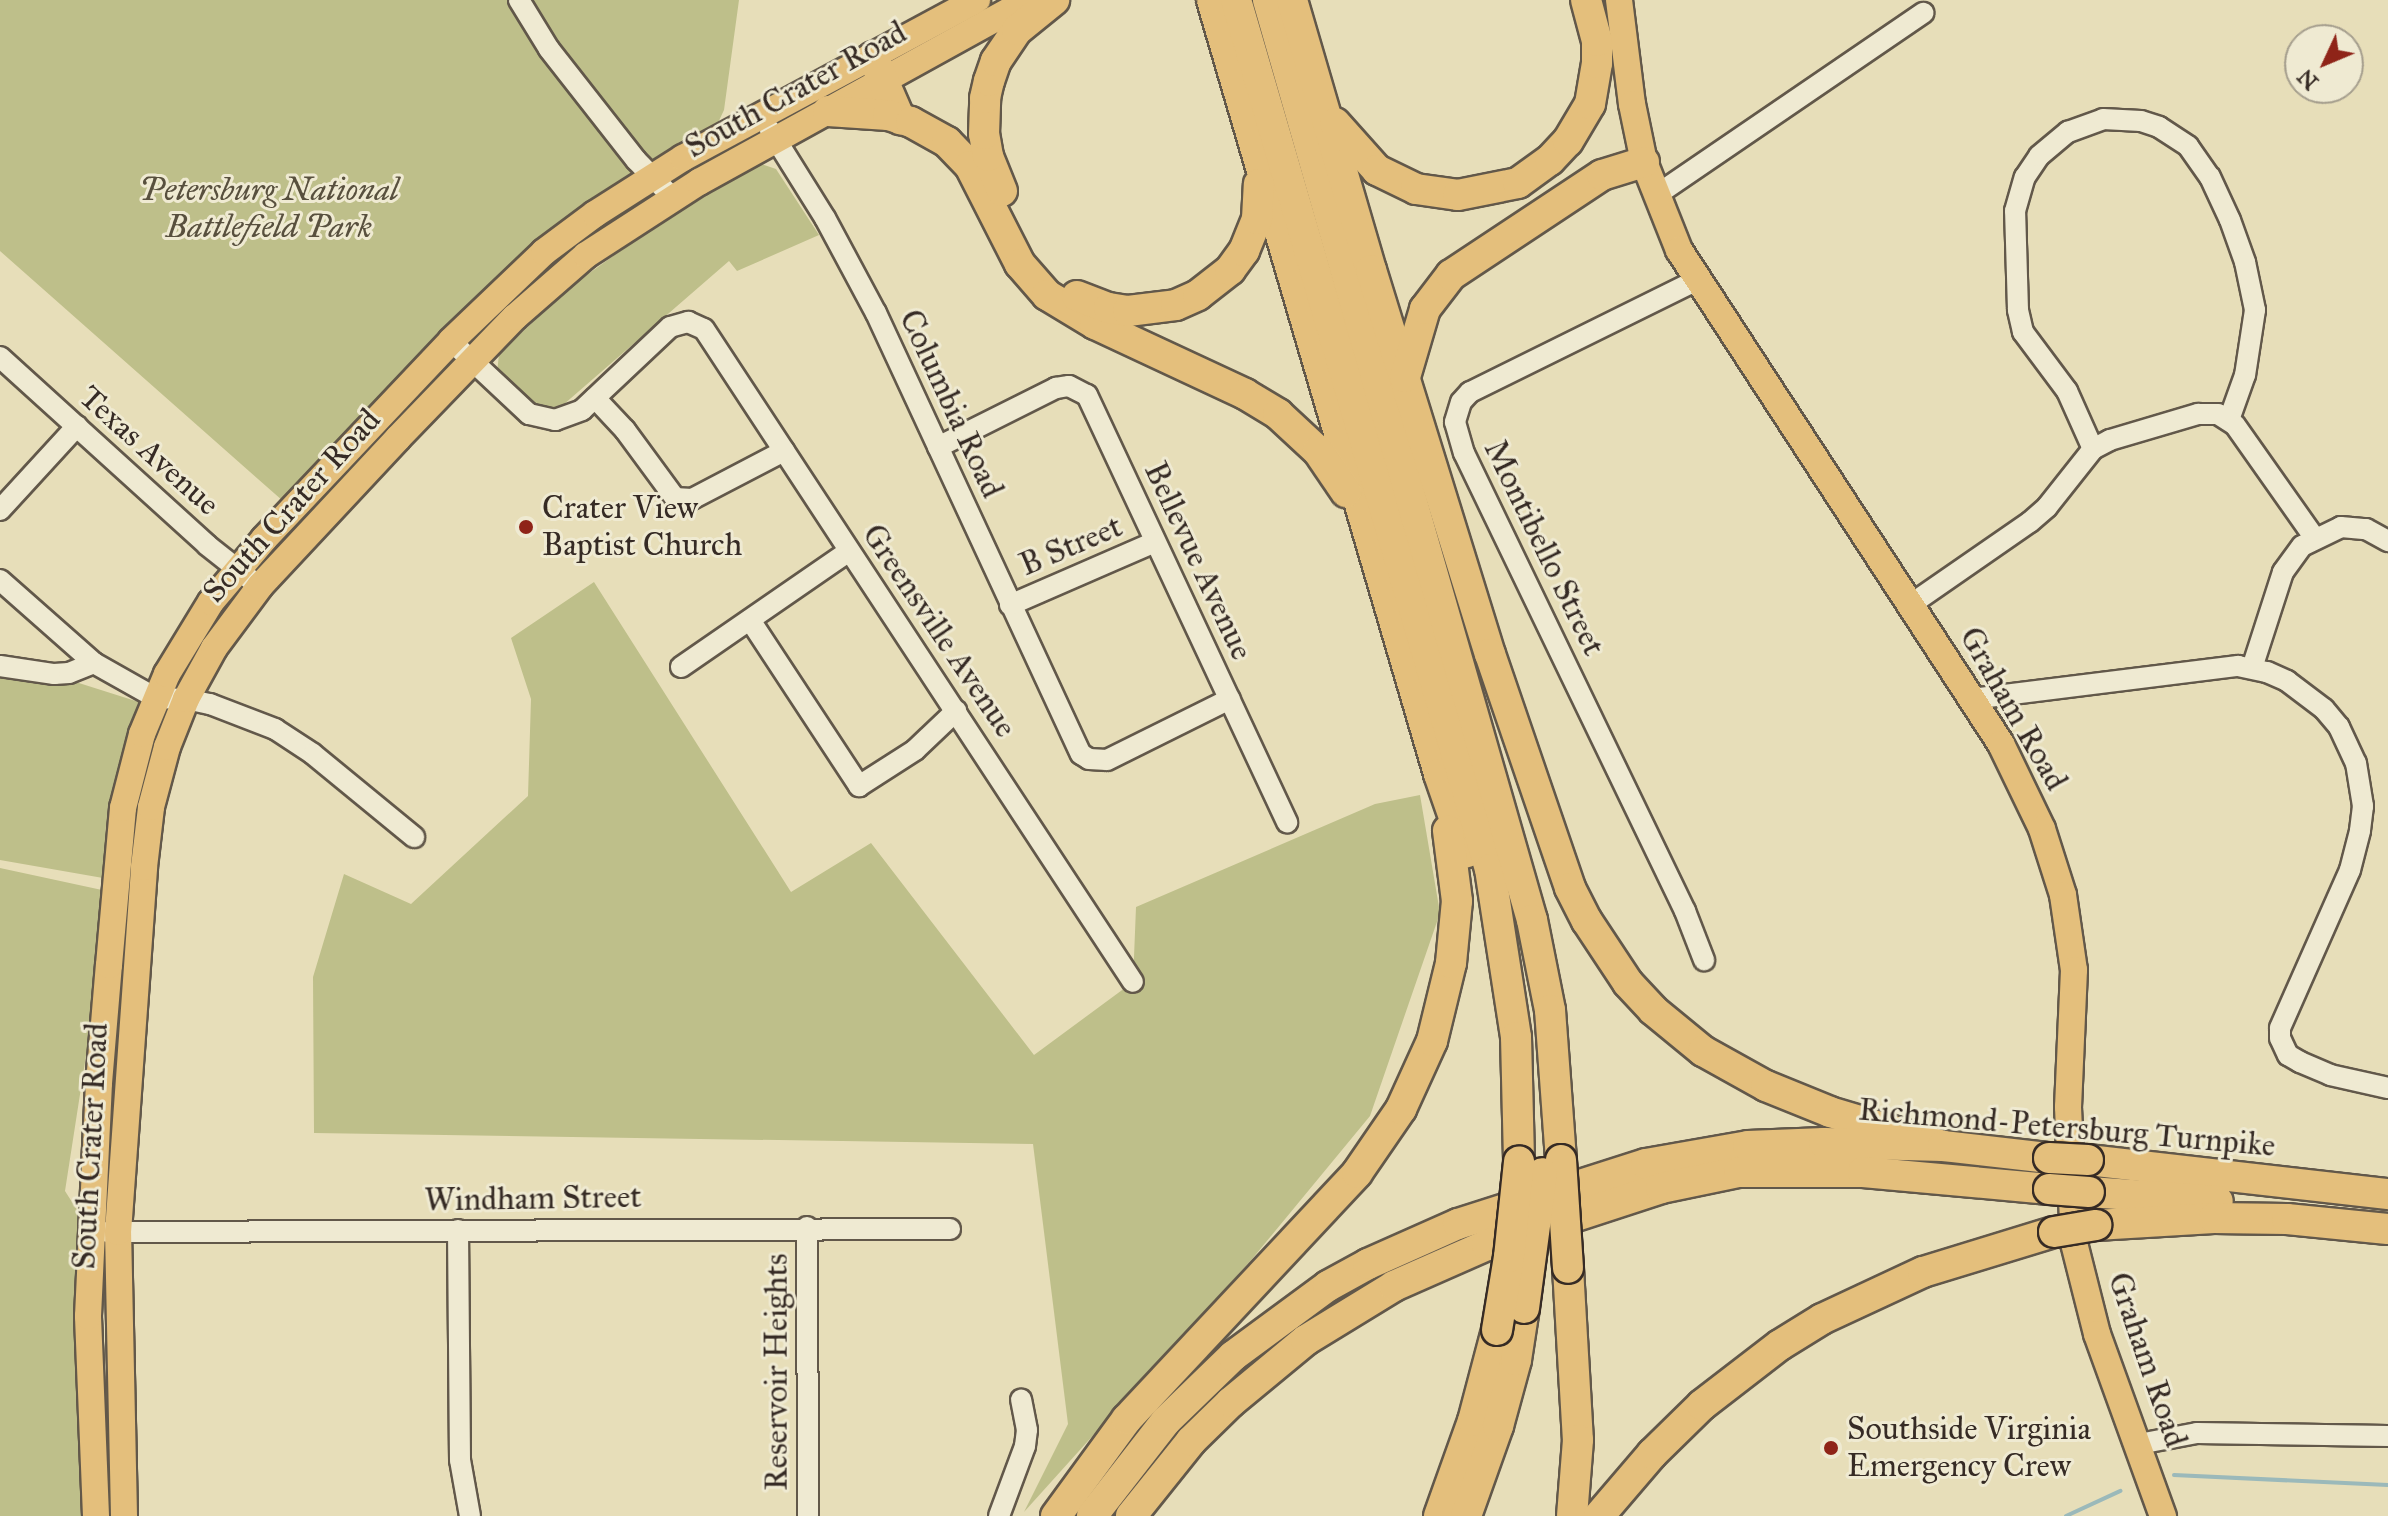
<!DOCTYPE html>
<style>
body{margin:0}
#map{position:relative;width:2388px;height:1516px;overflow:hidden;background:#e7deb9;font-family:"IM FELL Great Primer",serif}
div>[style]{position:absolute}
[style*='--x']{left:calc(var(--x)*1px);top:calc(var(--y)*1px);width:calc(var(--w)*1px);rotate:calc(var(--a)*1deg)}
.green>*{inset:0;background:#bebf8a}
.stream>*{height:4px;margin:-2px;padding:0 2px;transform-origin:2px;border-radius:2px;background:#9bb9ba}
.roads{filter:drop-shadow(2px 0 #62584a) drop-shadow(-2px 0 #62584a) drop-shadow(0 2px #62584a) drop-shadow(0 -2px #62584a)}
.minor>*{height:20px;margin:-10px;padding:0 10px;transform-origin:10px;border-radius:10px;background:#efead2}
.major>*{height:26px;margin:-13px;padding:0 13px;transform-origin:13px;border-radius:13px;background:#e4bf7c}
.highway>*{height:30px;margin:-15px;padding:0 15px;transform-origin:15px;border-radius:15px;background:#e4bf7c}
.bridges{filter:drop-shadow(2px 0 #362b25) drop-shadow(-2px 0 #362b25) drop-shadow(0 2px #362b25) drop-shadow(0 -2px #362b25)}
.highway-bridge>*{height:30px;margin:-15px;padding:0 15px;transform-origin:15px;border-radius:15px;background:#e4bf7c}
.dots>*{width:22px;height:22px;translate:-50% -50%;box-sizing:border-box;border:4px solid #efead2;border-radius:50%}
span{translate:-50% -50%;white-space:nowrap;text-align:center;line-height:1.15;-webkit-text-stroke:6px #efead2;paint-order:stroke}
.street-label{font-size:32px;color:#362b25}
.park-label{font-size:32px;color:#58503e;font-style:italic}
.poi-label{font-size:32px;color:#362b25}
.left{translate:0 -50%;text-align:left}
.north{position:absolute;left:2284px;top:24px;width:80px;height:80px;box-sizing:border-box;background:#efead2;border:2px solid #a59e8d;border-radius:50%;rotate:226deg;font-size:22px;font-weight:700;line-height:32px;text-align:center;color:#362b25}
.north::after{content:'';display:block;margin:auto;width:28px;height:36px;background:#8f2418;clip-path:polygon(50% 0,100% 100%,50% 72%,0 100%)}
</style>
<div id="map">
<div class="green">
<i style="clip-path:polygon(0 0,739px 0,724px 110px,717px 125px,586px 206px,514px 261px,445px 328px,283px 501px,0 251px)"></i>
<i style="clip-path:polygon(761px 164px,776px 169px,819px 235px,737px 271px,729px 261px,548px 418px,497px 373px,499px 354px,570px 287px,662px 221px)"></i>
<i style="clip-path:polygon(594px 582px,791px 892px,871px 843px,1034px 1055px,1133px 982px,1136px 907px,1375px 804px,1420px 795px,1440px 913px,1370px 1116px,1252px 1259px,1024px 1512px,1068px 1424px,1033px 1144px,314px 1133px,313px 977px,344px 874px,411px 904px,528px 796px,531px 699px,511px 638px)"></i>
<i style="clip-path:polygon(0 658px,142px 703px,106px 826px,103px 878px,0 860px)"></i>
<i style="clip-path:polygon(0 868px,102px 890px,101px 959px,65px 1191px,91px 1232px,103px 1516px,0 1516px)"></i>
</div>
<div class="stream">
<i style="--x:2174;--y:1475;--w:214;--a:2.7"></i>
<i style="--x:2066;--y:1516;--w:60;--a:-24.8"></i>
</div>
<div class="roads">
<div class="minor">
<i style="--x:519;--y:0;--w:57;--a:58.5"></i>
<i style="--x:549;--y:49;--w:141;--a:51.9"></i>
<i style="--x:636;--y:160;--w:52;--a:45.8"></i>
<i style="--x:770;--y:130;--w:104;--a:58"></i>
<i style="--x:825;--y:218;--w:108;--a:61.8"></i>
<i style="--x:876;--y:313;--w:486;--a:65.1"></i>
<i style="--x:1081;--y:754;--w:9;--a:32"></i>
<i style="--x:1089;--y:759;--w:18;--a:3"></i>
<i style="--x:1107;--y:760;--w:137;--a:-26.4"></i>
<i style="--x:1655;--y:196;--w:325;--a:-34.3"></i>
<i style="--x:1697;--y:280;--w:253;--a:153.7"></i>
<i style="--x:1470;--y:392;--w:13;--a:132"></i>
<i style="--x:1461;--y:402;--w:21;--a:107"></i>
<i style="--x:1455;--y:422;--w:32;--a:74"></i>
<i style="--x:1464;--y:453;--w:509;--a:64.24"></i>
<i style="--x:1685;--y:911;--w:53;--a:68.8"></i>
<i style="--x:451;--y:341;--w:107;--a:43.1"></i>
<i style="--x:529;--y:414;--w:27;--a:13"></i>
<i style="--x:555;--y:420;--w:29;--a:-20"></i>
<i style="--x:582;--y:410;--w:121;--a:-43.3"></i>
<i style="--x:670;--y:327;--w:19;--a:-16"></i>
<i style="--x:688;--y:322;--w:17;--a:24"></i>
<i style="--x:704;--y:329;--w:781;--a:56.7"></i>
<i style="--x:0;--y:357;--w:280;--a:42.2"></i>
<i style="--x:207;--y:545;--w:55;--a:38.3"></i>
<i style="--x:595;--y:398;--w:44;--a:46.8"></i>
<i style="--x:625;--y:430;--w:84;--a:53.7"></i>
<i style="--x:675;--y:498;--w:17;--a:3"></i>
<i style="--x:692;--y:499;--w:104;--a:-27.6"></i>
<i style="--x:938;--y:447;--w:132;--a:-26.6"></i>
<i style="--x:1056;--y:388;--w:13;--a:-9"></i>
<i style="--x:1069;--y:386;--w:20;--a:27"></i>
<i style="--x:1087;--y:395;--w:472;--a:64.9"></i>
<i style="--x:2093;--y:449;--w:64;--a:-114.1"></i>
<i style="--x:2067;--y:391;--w:74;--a:-126.7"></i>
<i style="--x:2023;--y:332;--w:23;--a:-103"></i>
<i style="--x:2018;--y:310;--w:99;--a:-91.7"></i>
<i style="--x:2015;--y:211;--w:35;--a:-74"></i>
<i style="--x:2025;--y:177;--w:25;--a:-56"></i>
<i style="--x:2039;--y:156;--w:38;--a:-40"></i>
<i style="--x:2068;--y:132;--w:37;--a:-20"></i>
<i style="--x:2103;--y:119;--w:38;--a:3"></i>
<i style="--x:2141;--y:121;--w:19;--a:18"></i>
<i style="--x:2159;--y:127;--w:35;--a:33"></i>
<i style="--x:2188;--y:146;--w:38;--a:55"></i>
<i style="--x:2210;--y:177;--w:47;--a:65.1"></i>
<i style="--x:2230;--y:220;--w:45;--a:70.3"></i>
<i style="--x:2245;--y:262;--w:49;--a:78.2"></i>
<i style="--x:2255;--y:310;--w:66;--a:98.7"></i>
<i style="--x:2245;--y:375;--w:48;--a:109.6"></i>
<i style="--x:0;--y:510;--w:114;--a:-47.5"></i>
<i style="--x:0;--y:580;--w:125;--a:41.4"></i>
<i style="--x:94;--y:663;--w:71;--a:29.4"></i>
<i style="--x:156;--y:698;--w:30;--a:2"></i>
<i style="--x:186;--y:699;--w:25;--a:12"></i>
<i style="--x:210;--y:704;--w:70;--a:21"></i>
<i style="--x:275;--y:729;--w:45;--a:33.3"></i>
<i style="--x:313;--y:754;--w:131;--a:39.4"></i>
<i style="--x:1010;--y:605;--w:158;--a:-23.5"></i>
<i style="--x:1910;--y:605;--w:146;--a:-34.7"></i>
<i style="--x:2030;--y:522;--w:23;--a:-41"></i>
<i style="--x:2047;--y:507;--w:74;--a:-51.6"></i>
<i style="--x:2093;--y:449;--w:19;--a:-28"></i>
<i style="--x:2110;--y:440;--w:92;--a:-16.5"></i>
<i style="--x:2198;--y:414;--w:20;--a:0"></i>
<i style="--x:2218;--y:414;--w:20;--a:33"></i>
<i style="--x:2235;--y:425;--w:137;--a:54.8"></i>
<i style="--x:750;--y:620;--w:199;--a:56.7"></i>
<i style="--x:859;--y:786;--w:67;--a:-32.7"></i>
<i style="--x:915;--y:750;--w:57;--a:-43.6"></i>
<i style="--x:0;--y:666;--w:55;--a:8.4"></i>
<i style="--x:54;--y:674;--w:15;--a:-4"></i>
<i style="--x:69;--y:673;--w:27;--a:-22"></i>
<i style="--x:681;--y:667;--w:204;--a:-34.6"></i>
<i style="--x:2252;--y:668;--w:101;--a:-72.1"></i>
<i style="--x:2283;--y:572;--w:32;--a:-54"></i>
<i style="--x:2302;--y:546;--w:43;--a:-26"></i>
<i style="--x:2341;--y:527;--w:25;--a:5"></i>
<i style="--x:2366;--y:529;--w:25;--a:29"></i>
<i style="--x:1972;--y:699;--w:268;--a:-7.1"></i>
<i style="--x:2238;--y:666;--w:30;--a:12"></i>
<i style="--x:2267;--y:672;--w:22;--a:24"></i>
<i style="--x:2287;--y:681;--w:46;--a:37.1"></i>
<i style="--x:2324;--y:709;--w:23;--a:50"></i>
<i style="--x:2339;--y:727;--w:40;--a:65"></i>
<i style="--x:2356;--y:763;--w:44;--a:80.8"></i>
<i style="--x:2363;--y:806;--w:25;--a:97"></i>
<i style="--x:2360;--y:831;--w:40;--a:104.4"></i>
<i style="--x:2350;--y:870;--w:173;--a:113.9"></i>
<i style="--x:2280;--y:1028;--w:10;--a:90"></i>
<i style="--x:2280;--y:1038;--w:19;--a:65"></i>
<i style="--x:2288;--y:1055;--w:14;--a:30"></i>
<i style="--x:2300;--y:1062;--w:33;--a:23"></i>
<i style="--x:2330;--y:1075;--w:59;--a:12.6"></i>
<i style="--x:807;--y:1227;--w:289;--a:89.8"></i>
<i style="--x:458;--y:1230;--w:230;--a:89.5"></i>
<i style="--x:460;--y:1460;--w:57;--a:79.9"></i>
<i style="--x:107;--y:1232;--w:843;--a:-0.2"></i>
<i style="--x:2139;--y:1444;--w:59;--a:-10.7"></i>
<i style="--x:2197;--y:1433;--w:191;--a:0.9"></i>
<i style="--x:999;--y:1516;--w:75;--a:-69.6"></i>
<i style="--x:1025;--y:1446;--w:16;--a:-83"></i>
<i style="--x:1027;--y:1430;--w:31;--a:-101"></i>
</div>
<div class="major">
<i style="--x:1619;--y:0;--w:105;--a:82.9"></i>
<i style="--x:1632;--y:104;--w:59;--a:78.3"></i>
<i style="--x:1644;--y:162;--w:95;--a:68.3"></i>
<i style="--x:1679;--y:250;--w:590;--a:56.9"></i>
<i style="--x:2001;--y:744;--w:94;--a:64.2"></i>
<i style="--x:2042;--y:829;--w:69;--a:72.3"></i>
<i style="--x:2063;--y:895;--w:76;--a:81.7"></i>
<i style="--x:2074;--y:970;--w:137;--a:92.5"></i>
<i style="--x:2068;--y:1107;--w:136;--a:87.5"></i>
<i style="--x:2074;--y:1243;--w:94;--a:75.8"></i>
<i style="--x:2097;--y:1334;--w:194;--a:70.1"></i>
<i style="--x:96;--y:1516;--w:200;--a:-92.3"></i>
<i style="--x:88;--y:1316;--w:233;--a:-87.3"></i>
<i style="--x:99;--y:1083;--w:118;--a:-85.2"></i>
<i style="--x:109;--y:965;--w:158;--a:-84.9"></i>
<i style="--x:123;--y:808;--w:76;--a:-75.6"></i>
<i style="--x:142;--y:734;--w:65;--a:-67.4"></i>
<i style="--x:167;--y:674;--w:84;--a:-58.6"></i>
<i style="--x:211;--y:602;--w:82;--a:-49.9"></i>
<i style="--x:264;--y:539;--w:272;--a:-46.6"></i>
<i style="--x:451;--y:341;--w:129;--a:-43.7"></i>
<i style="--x:544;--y:252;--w:64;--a:-36.7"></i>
<i style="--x:595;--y:214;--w:104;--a:-32.5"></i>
<i style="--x:683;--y:158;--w:334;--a:-28.3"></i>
<i style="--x:124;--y:1516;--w:284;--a:-91.2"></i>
<i style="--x:118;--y:1232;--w:366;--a:-85.9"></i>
<i style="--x:144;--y:867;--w:60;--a:-83.3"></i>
<i style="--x:151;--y:807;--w:62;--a:-75.1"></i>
<i style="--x:167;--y:747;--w:52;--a:-68.4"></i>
<i style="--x:186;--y:699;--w:58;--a:-61.2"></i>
<i style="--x:214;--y:648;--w:77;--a:-53.4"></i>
<i style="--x:260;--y:586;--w:202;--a:-47"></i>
<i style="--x:398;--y:438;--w:168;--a:-46"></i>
<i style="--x:515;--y:317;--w:94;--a:-41.1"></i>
<i style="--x:586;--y:255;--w:135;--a:-32.9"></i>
<i style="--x:699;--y:182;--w:377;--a:-28.9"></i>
</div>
<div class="highway">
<i style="--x:1212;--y:0;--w:807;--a:73.65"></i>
<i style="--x:1439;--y:774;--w:83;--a:70.9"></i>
<i style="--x:1236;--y:0;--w:905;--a:73.71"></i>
<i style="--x:1490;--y:869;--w:170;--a:81.2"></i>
<i style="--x:1516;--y:1037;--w:125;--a:88.6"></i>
<i style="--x:1268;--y:0;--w:957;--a:73.99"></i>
<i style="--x:1532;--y:920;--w:92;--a:78.7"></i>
<i style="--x:1550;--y:1010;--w:150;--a:85.8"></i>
<i style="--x:1292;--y:0;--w:281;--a:73.7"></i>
<i style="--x:1371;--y:270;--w:402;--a:72.8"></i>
<i style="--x:1490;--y:654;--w:247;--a:71.1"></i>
<i style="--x:1570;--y:888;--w:37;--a:63"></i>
<i style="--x:1587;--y:921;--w:74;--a:56.5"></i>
<i style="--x:1628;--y:983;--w:37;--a:47"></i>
<i style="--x:1653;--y:1010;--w:65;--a:39.4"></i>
<i style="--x:1703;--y:1051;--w:72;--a:29.1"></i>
<i style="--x:1766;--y:1086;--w:69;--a:22.1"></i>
<i style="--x:1830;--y:1112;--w:118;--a:16.7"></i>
<i style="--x:873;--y:57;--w:68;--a:66.5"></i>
<i style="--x:828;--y:111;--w:60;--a:3.8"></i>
<i style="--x:888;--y:115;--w:24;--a:17"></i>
<i style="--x:911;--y:122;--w:41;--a:29.1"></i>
<i style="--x:947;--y:142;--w:33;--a:46"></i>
<i style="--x:970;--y:166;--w:110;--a:63"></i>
<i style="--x:1020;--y:264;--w:41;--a:48.9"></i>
<i style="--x:1047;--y:295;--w:56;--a:31.1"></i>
<i style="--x:1095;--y:324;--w:166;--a:25"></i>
<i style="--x:1245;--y:394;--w:39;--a:31"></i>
<i style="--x:1278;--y:414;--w:54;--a:42.8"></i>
<i style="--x:1318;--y:451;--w:50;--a:55.7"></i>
<i style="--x:1335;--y:123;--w:63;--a:48.2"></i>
<i style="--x:1377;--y:170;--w:43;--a:26"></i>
<i style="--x:1416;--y:189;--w:42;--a:8.1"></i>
<i style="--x:1458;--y:195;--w:61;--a:-11.3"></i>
<i style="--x:1518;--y:183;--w:39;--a:-36"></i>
<i style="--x:1550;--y:160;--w:26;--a:-47"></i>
<i style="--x:1568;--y:141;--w:43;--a:-59.3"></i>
<i style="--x:1590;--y:104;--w:42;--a:-80.3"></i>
<i style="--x:1597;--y:63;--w:22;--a:-90"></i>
<i style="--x:1597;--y:41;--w:42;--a:-105"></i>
<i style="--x:1002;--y:191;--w:38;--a:-112"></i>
<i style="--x:988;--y:156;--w:22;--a:-100"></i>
<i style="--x:984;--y:134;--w:36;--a:-88"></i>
<i style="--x:985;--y:98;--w:17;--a:-77"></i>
<i style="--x:989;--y:81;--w:21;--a:-71"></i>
<i style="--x:996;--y:61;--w:37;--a:-56"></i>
<i style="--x:1017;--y:30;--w:48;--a:-39"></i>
<i style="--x:1077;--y:296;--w:34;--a:21"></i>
<i style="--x:1109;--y:308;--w:19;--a:9"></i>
<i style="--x:1128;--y:311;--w:48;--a:-7.1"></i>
<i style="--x:1176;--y:305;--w:24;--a:-24"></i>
<i style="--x:1198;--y:295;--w:41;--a:-38"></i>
<i style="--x:1230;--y:270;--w:24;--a:-54"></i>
<i style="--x:1244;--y:251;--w:35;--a:-68"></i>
<i style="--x:1257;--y:219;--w:35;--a:-87"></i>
<i style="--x:1405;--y:377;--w:71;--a:-73.6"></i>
<i style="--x:1425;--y:309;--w:43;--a:-52.6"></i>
<i style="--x:1451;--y:275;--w:181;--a:-33.5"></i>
<i style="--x:1602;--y:175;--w:44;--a:-17.2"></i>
<i style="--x:2088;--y:1160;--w:302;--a:6.5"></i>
<i style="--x:2089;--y:1192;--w:129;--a:4"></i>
<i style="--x:2096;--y:1225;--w:118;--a:-3.4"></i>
<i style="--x:2214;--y:1218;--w:73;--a:0.8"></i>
<i style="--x:2287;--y:1219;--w:101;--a:5.7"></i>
<i style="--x:1568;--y:1268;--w:172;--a:86.7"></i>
<i style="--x:1578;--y:1440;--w:76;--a:94.5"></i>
<i style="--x:1056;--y:1516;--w:120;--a:-53.8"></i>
<i style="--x:1127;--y:1419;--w:337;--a:-46.9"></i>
<i style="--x:1357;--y:1173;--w:78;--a:-55.5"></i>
<i style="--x:1401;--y:1109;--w:75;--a:-65.5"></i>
<i style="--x:1432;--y:1041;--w:80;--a:-76.3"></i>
<i style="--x:1451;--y:963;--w:62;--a:-84.5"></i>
<i style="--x:1457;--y:901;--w:71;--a:-97.3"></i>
<i style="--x:1092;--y:1516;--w:120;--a:-52.1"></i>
<i style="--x:1166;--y:1421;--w:93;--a:-44.1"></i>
<i style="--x:1233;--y:1356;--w:118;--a:-36.4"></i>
<i style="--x:1328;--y:1286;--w:46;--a:-28.8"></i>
<i style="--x:1368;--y:1264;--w:98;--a:-24"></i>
<i style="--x:1458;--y:1224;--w:197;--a:-17.7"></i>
<i style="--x:1646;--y:1164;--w:104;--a:-10"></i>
<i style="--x:1748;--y:1146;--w:76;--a:-2.3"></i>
<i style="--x:1824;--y:1143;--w:119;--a:1.4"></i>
<i style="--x:1943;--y:1146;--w:107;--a:6.5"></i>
<i style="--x:1131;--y:1516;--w:96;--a:-51.3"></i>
<i style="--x:1191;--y:1441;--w:56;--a:-44.3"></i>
<i style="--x:1231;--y:1402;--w:97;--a:-39.6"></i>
<i style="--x:1306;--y:1340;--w:103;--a:-31.5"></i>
<i style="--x:1394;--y:1286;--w:102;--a:-23.8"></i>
<i style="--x:1487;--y:1245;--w:183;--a:-18.1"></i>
<i style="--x:1661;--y:1188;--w:80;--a:-11.6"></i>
<i style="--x:1739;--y:1172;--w:124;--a:0"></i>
<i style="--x:1863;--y:1172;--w:187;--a:5.2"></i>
<i style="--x:1439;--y:1516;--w:101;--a:-70.3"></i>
<i style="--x:1473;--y:1421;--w:94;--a:-75.2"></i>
<i style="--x:1466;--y:1516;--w:96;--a:-70.4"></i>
<i style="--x:1498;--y:1426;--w:68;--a:-74.7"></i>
<i style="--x:1516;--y:1360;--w:53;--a:-81.3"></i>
<i style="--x:1599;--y:1516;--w:82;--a:-49.5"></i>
<i style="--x:1652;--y:1454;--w:70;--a:-44.4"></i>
<i style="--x:1702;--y:1405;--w:98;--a:-37.6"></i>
<i style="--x:1780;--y:1345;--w:49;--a:-31.8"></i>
<i style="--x:1822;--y:1319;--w:111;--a:-25"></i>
<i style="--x:1923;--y:1272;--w:137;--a:-17"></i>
</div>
</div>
<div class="bridges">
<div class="highway-bridge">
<i style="--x:2049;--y:1158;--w:39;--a:3"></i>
<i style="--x:1561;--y:1160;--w:108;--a:86.3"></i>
<i style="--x:2049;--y:1189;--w:40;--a:4.3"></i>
<i style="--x:2054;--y:1232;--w:43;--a:-9.5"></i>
<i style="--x:1524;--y:1308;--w:136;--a:-82.4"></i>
<i style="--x:1497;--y:1330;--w:74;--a:-80.7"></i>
<i style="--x:1509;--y:1257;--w:96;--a:-84"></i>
</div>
</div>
<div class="dots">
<i style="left:526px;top:527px;background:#8f2418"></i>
<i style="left:1831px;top:1448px;background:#8f2418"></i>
</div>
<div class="street-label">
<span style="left:796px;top:90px;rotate:-29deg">South Crater Road</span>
<span style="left:951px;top:404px;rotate:65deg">Columbia Road</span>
<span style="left:149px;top:451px;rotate:42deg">Texas Avenue</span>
<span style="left:292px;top:506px;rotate:-48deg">South Crater Road</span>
<span style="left:1071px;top:546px;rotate:-23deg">B Street</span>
<span style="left:1544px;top:548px;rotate:64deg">Montibello Street</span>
<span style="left:1198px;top:561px;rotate:65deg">Bellevue Avenue</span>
<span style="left:939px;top:631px;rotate:56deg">Greensville Avenue</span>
<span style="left:2013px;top:709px;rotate:60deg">Graham Road</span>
<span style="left:2067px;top:1128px;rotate:5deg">Richmond-Petersburg Turnpike</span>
<span style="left:91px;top:1146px;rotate:-87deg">South Crater Road</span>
<span style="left:533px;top:1199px;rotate:-1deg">Windham Street</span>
<span style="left:2147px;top:1360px;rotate:71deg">Graham Road</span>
<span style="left:777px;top:1372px;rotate:-90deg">Reservoir Heights</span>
</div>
<div class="park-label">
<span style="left:269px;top:209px">Petersburg National<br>Battlefield Park</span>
</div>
<div class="poi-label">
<span class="left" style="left:542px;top:527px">Crater View<br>Baptist Church</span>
<span class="left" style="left:1847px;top:1448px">Southside Virginia<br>Emergency Crew</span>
</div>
<div class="north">N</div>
</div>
